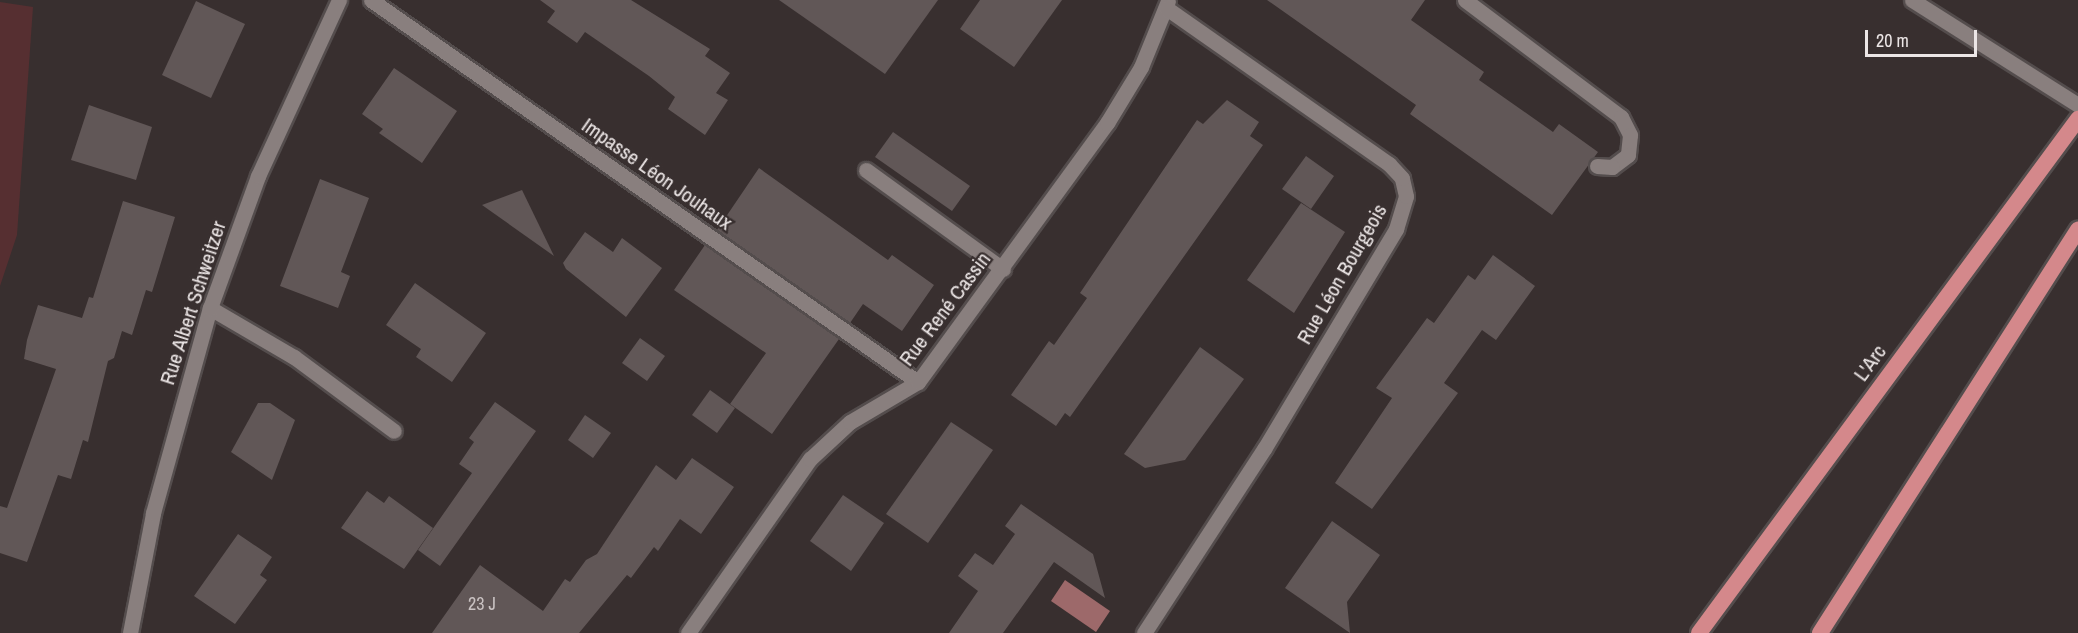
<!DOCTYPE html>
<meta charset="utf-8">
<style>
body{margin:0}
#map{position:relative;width:2078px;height:633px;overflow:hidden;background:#382f2f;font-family:"Archivo Narrow",sans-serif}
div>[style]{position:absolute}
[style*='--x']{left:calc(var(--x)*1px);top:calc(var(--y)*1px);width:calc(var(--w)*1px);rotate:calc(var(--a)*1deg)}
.green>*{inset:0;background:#562f31}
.water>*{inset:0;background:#9d696a}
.building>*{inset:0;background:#615757}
.roads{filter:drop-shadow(2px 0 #544d4d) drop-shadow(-2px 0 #544d4d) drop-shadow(0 2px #544d4d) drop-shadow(0 -2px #544d4d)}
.service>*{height:15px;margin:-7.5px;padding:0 7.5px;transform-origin:7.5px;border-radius:7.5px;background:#897f7e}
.minor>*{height:15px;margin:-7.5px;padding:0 7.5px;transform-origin:7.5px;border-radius:7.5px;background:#897f7e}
.trunk>*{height:16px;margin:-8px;padding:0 8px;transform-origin:8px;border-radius:8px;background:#d4888b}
span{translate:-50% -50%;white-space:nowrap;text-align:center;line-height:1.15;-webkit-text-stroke:4.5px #382f2f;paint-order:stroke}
.number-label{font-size:18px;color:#c9c2c2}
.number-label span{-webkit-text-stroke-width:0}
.street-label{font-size:21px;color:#ece6e6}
.scale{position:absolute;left:1865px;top:30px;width:112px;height:27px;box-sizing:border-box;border:3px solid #ece6e6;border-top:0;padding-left:8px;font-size:18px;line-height:21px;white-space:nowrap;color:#ece6e6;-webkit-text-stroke:4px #382f2f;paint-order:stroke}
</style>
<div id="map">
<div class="green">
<i style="clip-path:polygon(0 2px,33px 7px,17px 235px,0 286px)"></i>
</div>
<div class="water">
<i style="clip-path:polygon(1065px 580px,1110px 611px,1096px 632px,1051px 601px)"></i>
</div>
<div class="building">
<i style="clip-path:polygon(540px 0,631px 0,710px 49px,705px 56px,730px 73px,716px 93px,728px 100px,705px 135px,668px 109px,675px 97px,649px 76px,585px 32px,577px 43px,547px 22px,555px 11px)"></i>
<i style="clip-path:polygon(779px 0,938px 0,885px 74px)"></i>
<i style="clip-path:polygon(980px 0,1062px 0,1014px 67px,960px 29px)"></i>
<i style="clip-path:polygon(1267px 0,1425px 0,1411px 20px,1484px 72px,1479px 80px,1553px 132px,1559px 124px,1598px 152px,1552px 215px,1410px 114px,1416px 105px)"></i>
<i style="clip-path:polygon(196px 1px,245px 24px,211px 98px,162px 75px)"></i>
<i style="clip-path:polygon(394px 68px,457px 111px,422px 163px,379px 133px,383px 129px,362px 114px)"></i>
<i style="clip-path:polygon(1227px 100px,1259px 122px,1250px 136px,1263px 145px,1070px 417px,1065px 413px,1056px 426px,1011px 395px,1049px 341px,1054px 345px,1087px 298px,1080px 293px,1197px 120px,1203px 124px)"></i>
<i style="clip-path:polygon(89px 105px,152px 127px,136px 180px,71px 160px)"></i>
<i style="clip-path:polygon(893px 132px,970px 186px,952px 211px,875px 157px)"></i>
<i style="clip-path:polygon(1306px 156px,1334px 176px,1311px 209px,1282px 189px)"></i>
<i style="clip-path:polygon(759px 168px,888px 260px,892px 255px,934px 285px,902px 331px,863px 304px,850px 323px,717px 230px)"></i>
<i style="clip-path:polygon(320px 179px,369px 198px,341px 272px,350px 276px,338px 308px,280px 286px)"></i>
<i style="clip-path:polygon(522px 190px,554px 256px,482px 205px)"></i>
<i style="clip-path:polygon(123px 201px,175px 217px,152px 292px,146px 290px,132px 335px,122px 331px,114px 358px,108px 361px,88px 442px,83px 440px,71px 479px,58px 475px,27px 562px,0 553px,0 506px,7px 508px,56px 369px,24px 359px,27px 340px,38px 305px,82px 318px,89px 297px,93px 298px)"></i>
<i style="clip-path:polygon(1301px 203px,1345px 232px,1294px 313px,1247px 280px)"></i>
<i style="clip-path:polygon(585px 232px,613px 252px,622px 238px,662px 268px,626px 317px,566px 269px,563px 263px)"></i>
<i style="clip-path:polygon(705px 245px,839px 339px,772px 434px,730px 404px,766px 353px,674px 290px)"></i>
<i style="clip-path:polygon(1493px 255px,1535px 286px,1496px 340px,1482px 330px,1444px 383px,1458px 393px,1372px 509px,1335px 483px,1392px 398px,1376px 388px,1427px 318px,1434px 323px,1468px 275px,1475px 280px)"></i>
<i style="clip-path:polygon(415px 283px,486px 333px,452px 382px,416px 357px,421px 349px,386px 325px)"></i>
<i style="clip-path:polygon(640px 338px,665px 356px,647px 381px,622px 363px)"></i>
<i style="clip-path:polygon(1200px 347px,1244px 379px,1185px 460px,1145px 468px,1124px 454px)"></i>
<i style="clip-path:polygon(710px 390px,735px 408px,717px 433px,692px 415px)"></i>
<i style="clip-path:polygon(495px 402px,536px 431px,440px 566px,418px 550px,472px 473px,459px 464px,474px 442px,469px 438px)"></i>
<i style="clip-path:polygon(258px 403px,270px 403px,295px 420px,272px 480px,231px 452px)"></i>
<i style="clip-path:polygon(585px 415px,611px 433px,593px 458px,568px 440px)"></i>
<i style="clip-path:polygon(951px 422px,993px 450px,928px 543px,886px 514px)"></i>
<i style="clip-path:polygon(692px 458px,734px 487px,701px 534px,680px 519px,658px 551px,654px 547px,631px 578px,627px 575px,579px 633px,432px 633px,480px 565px,543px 611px,565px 579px,570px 582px,586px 560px,597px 554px,656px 465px,676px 480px)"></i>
<i style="clip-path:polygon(367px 491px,384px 503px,389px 496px,433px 528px,404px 569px,341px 528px)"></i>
<i style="clip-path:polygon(843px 495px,884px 523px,851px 571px,810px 541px)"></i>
<i style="clip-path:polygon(1021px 504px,1093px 554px,1105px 598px,1054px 562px,1003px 633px,949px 633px,978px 591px,958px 576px,975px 553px,993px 565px,1015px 534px,1005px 526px)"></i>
<i style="clip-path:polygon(1332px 521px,1380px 555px,1347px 602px,1350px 633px,1285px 588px)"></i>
<i style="clip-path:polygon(238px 534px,272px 557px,260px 575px,267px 580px,235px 624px,194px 596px)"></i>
</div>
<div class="roads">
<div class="service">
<i style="--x:1465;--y:0;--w:195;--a:36.9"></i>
<i style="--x:1621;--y:117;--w:20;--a:63"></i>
<i style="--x:1630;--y:135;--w:20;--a:96"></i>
<i style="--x:1628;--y:155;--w:20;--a:143"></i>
<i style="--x:1612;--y:167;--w:15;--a:-176"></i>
<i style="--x:866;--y:170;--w:169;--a:35.9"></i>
<i style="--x:210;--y:308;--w:97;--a:30.3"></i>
<i style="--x:294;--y:357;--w:124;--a:36.5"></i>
</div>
<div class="minor">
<i style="--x:371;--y:0;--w:667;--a:34.93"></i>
<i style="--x:1912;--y:0;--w:196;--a:32.3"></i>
<i style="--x:130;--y:633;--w:122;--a:-79.1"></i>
<i style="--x:153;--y:513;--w:213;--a:-74.5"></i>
<i style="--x:210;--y:308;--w:140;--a:-70"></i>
<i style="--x:258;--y:176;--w:194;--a:-65.3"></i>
<i style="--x:688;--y:633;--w:213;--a:-55"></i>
<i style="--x:810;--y:459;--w:54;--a:-42.8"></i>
<i style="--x:850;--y:422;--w:79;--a:-30.5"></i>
<i style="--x:918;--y:382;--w:321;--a:-53.9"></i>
<i style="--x:1107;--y:123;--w:66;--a:-58.7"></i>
<i style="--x:1141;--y:67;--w:71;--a:-67.8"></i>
<i style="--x:1144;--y:633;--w:220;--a:-56.9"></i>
<i style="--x:1264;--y:449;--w:257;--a:-59"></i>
<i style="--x:1396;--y:229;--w:34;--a:-73"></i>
<i style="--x:1406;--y:196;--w:18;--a:-103"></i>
<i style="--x:1402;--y:178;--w:19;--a:-133"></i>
<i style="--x:1389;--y:164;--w:272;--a:-145"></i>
</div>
<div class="trunk">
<i style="--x:1699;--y:633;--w:639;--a:-53.6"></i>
<i style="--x:1820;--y:633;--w:479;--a:-57.4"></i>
</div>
</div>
<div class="number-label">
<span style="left:482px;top:604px">23 J</span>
</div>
<div class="street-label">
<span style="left:657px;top:174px;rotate:35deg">Impasse Léon Jouhaux</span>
<span style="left:1342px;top:274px;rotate:-60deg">Rue Léon Bourgeois</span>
<span style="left:193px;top:303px;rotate:-72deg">Rue Albert Schweitzer</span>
<span style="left:945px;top:309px;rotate:-53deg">Rue René Cassin</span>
<span style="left:1870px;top:363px;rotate:-54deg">L'Arc</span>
</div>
<div class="scale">20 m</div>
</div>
